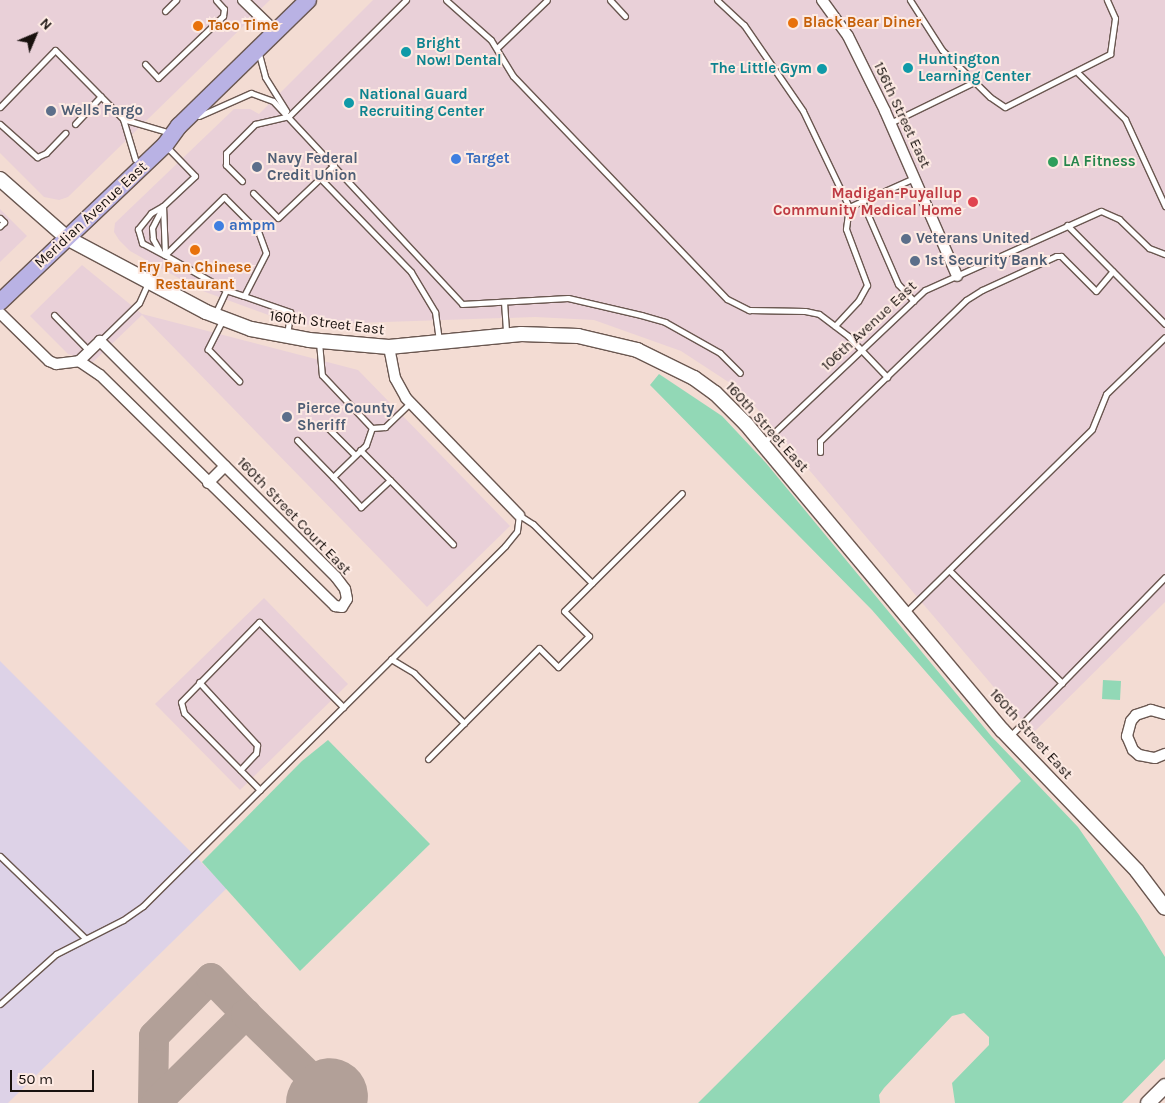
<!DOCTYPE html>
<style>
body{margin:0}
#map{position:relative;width:1165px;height:1103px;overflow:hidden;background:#f3dcd3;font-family:Karla,sans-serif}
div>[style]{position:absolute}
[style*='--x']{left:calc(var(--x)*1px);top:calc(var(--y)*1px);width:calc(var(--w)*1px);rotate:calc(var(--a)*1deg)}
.commercial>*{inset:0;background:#e9d0d8}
.industrial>*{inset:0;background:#ddd2e7}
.green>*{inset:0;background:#92d8b6}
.taxiway>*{height:30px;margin:-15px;padding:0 15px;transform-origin:15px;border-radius:15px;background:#b2a098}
.runway>*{height:76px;margin:-38px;padding:0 38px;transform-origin:38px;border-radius:38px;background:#b2a098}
.roads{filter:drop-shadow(1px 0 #6a5750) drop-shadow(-1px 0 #6a5750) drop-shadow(0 1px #6a5750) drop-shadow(0 -1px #6a5750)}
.lane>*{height:5px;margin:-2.5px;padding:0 2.5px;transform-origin:2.5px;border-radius:2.5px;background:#fff}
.street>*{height:10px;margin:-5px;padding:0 5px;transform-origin:5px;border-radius:5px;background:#fff}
.secondary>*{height:14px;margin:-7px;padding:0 7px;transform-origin:7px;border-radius:7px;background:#fff}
.primary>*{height:16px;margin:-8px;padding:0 8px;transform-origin:8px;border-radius:8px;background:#b9b2e4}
.dots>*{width:14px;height:14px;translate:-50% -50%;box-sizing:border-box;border:2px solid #fdeae3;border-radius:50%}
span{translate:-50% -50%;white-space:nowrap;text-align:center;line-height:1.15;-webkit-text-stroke:4px #fdeae3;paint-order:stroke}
.food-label{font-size:15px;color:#c56008;font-weight:700}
.left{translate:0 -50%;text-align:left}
.culture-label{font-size:15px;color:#0d838f;font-weight:700}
.right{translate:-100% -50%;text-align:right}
.service-label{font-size:15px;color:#4e5e75;font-weight:700}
.street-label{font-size:15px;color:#18110e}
.shop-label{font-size:15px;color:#366cbe;font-weight:700}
.leisure-label{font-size:15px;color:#27864d;font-weight:700}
.health-label{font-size:15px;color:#be3a42;font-weight:700}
.north{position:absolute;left:10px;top:10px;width:50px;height:50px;-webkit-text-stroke:4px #fdeae3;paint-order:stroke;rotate:45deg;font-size:14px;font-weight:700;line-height:20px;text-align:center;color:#18110e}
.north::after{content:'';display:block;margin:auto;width:18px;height:22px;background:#18110e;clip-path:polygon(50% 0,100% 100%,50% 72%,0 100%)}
.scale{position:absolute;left:10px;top:1070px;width:84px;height:22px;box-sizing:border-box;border:2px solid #18110e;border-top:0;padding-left:6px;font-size:15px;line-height:18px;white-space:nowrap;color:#18110e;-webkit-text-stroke:4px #fdeae3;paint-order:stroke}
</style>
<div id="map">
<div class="commercial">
<i style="clip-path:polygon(0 0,270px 0,68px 197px,59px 200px,44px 197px,0 153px)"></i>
<i style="clip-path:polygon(373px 0,1165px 0,1165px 602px,1033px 733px,753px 404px,733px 385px,681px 351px,594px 320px,535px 317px,296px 325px,200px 290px,130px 251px,119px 240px,114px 232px,115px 223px,234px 109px,250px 109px,259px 114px)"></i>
<i style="clip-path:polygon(0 209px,27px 236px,0 262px)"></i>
<i style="clip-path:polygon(82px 265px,142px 314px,358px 370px,510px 526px,427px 607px,142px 315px,93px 362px,68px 354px,30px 316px)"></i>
<i style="clip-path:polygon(264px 598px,348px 684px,240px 790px,155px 704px)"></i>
</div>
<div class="industrial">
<i style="clip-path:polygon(0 661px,227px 888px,8px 1103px,0 1103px)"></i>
</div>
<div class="green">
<i style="clip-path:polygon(659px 374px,722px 416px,766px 463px,992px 737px,1078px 827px,1139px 915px,1165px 957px,1165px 1059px,1122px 1103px,955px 1103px,952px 1083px,989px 1045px,989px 1037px,964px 1013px,952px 1016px,884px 1088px,879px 1095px,880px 1103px,698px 1103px,1021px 781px,872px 610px,650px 385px)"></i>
<i style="clip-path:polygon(1103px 680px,1121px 681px,1120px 700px,1102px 699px)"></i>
<i style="clip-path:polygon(328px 740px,430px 844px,300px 971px,202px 862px,302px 761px)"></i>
</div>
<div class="taxiway">
<i style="--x:153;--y:1103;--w:67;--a:-89.1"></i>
<i style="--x:154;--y:1036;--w:81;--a:-45.5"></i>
<i style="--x:211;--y:978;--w:50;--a:45.8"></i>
<i style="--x:156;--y:1103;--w:127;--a:-44.7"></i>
<i style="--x:246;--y:1014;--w:117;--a:44.3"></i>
</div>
<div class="runway">
<i style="--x:324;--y:1103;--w:9;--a:-49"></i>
</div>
<div class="roads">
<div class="lane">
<i style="--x:446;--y:0;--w:60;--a:41.6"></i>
<i style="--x:491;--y:40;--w:42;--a:58.6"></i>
<i style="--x:513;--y:76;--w:309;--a:46.2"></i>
<i style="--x:727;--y:299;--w:25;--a:27"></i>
<i style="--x:749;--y:310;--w:56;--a:1"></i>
<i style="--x:805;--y:311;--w:14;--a:12"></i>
<i style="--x:819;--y:314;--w:36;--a:37"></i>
<i style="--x:848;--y:336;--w:57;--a:46.4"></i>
<i style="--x:610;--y:0;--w:22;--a:47"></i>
<i style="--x:717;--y:0;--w:37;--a:43"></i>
<i style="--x:744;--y:25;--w:104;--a:55.5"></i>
<i style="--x:803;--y:111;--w:106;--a:64.4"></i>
<i style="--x:849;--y:207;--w:22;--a:98"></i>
<i style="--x:846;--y:229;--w:60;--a:69.4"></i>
<i style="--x:867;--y:285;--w:18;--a:119"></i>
<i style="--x:858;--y:301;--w:34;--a:133"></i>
<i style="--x:910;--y:0;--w:59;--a:57.4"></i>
<i style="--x:942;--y:50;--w:67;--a:44.4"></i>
<i style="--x:990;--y:97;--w:18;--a:34"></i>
<i style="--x:1005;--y:107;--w:118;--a:-26.8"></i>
<i style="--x:1110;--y:54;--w:36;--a:-82"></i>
<i style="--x:1115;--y:18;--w:20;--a:-114"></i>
<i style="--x:165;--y:11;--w:16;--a:-45"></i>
<i style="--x:497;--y:48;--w:69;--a:-43.8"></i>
<i style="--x:259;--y:54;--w:24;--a:75"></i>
<i style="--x:265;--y:77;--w:40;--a:58"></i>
<i style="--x:145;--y:64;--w:19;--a:47"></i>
<i style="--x:158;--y:78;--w:90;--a:-43.6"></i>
<i style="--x:223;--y:16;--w:7;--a:-82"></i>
<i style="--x:224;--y:9;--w:12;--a:-132"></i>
<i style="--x:1078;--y:73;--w:66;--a:44.4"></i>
<i style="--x:1125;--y:119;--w:96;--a:65.3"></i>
<i style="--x:0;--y:107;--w:79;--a:-46"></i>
<i style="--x:55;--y:50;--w:97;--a:45.4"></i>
<i style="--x:199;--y:116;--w:57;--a:-23.9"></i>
<i style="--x:251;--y:93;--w:23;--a:20"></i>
<i style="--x:273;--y:101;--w:277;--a:47"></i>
<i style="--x:462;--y:304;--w:106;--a:-3.2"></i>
<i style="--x:568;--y:298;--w:75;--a:13.1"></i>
<i style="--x:641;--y:315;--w:25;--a:16"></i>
<i style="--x:665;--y:322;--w:63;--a:29.4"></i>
<i style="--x:720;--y:353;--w:28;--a:45"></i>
<i style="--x:890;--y:123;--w:93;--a:-26"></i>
<i style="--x:0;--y:124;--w:50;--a:41.7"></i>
<i style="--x:37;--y:157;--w:10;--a:-24"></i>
<i style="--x:46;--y:153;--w:28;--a:-46"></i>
<i style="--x:75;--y:124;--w:38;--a:-47"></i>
<i style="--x:135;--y:159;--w:42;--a:-106.7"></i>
<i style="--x:123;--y:119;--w:43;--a:16.3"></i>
<i style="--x:320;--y:178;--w:131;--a:45.9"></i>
<i style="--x:411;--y:272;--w:47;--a:59"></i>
<i style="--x:435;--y:312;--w:30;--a:82"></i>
<i style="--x:242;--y:181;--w:23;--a:-135"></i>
<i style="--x:226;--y:165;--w:12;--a:-90"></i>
<i style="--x:226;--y:153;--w:41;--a:-45"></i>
<i style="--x:255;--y:124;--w:35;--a:-13"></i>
<i style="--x:289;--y:116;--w:165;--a:-44.8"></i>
<i style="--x:253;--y:193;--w:35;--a:45"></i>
<i style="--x:278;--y:218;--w:77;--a:-43.4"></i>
<i style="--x:861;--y:199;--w:93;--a:66.5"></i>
<i style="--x:898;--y:284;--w:23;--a:47"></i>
<i style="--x:163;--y:206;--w:14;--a:150"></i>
<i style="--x:151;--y:213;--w:21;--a:129"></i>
<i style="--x:138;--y:229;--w:15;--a:74"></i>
<i style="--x:142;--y:243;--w:26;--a:28"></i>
<i style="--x:849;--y:207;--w:71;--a:-24"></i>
<i style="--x:0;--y:218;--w:6;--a:45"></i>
<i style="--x:4;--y:222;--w:6;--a:135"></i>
<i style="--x:1067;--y:225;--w:139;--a:45.3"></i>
<i style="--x:159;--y:250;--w:13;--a:-119"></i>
<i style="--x:153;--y:239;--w:11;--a:-95"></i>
<i style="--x:152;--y:228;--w:22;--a:-63"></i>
<i style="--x:165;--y:255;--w:83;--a:-44.5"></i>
<i style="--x:224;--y:197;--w:48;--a:45"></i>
<i style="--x:258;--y:231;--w:23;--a:70"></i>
<i style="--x:266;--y:253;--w:48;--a:117.1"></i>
<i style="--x:244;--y:296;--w:19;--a:-162"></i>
<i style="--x:226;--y:290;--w:70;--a:-150.2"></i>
<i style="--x:165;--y:255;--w:49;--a:-92.3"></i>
<i style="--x:163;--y:206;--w:44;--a:-43.2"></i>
<i style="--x:195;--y:176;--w:40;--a:-134"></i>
<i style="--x:244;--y:296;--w:49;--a:19.2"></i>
<i style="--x:290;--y:312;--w:23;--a:97"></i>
<i style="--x:504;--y:302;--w:31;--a:86"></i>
<i style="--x:215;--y:314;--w:26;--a:-65"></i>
<i style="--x:54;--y:315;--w:50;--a:45.8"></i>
<i style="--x:223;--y:319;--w:34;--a:117"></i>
<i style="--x:208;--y:349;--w:45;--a:45.9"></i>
<i style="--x:100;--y:341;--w:54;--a:-44.3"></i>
<i style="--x:139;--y:303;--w:22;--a:-66"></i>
<i style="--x:319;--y:342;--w:33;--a:85"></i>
<i style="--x:322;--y:375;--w:73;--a:46.7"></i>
<i style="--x:372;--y:428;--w:13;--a:-4"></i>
<i style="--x:385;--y:427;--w:35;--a:-44"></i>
<i style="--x:328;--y:428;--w:38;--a:45"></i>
<i style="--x:297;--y:440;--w:52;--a:45.8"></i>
<i style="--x:763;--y:443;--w:223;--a:-43.4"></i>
<i style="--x:925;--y:290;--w:193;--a:-24.2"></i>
<i style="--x:1101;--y:211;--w:20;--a:24"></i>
<i style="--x:1119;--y:219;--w:42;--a:44"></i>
<i style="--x:1149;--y:248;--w:17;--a:21"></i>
<i style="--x:360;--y:450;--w:42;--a:45"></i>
<i style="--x:390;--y:480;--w:40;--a:137"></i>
<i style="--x:361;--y:507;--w:41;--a:-133"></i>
<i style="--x:333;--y:477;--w:46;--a:-44.1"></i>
<i style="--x:366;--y:445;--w:18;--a:-71"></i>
<i style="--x:820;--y:452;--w:11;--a:-90"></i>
<i style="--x:820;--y:441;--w:203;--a:-44"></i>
<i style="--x:966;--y:300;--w:19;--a:-32"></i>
<i style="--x:982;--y:290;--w:81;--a:-24.7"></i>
<i style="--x:1056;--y:256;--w:5;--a:0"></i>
<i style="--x:1061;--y:256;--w:49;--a:45"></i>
<i style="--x:1096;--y:291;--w:26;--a:-50"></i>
<i style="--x:390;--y:480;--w:90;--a:45.5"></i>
<i style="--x:949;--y:570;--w:160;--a:45"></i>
<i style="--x:905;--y:613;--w:262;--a:-44.5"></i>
<i style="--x:1092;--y:429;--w:38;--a:-68"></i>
<i style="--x:1106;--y:394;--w:82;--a:-44"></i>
<i style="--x:391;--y:659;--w:27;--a:31"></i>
<i style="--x:414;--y:673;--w:71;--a:45"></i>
<i style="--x:464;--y:723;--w:106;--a:-45"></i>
<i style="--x:539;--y:648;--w:27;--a:45"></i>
<i style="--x:558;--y:667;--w:44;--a:-45"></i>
<i style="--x:589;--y:636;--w:35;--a:-135"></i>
<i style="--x:564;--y:611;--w:40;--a:-45"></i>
<i style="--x:199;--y:682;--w:86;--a:47.4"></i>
<i style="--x:257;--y:745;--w:8;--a:97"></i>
<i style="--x:256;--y:753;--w:23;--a:133"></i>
<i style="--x:1010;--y:736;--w:222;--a:-45.7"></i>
<i style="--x:428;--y:759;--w:51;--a:-45"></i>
<i style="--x:260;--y:790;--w:108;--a:-134.6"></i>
<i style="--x:184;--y:713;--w:11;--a:-105"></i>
<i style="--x:181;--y:702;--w:112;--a:-45.7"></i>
<i style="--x:259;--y:622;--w:120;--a:45.3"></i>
<i style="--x:0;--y:856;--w:118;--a:44"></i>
<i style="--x:0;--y:1004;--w:75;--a:-41.8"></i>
<i style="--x:56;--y:954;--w:75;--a:-26.9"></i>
<i style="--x:123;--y:920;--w:24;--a:-35"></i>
<i style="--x:143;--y:906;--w:511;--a:-44.84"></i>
<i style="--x:505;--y:546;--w:19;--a:-51"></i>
<i style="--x:517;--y:531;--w:16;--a:-83"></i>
<i style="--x:519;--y:515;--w:17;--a:33"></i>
<i style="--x:533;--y:524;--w:83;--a:45"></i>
<i style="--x:592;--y:583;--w:127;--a:-45"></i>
</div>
<div class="street">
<i style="--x:243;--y:0;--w:45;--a:44.1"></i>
<i style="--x:822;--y:0;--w:44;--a:54.2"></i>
<i style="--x:848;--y:36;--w:84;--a:63.7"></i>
<i style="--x:885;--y:111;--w:180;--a:66.4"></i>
<i style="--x:0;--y:313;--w:69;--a:44.4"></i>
<i style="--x:49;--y:361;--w:8;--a:23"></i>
<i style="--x:56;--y:364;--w:23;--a:-7"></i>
<i style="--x:79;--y:361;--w:25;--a:34"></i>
<i style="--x:100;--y:375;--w:330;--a:44.5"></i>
<i style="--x:335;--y:606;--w:7;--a:8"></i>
<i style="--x:342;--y:607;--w:9;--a:-58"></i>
<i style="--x:347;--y:599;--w:10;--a:-101"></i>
<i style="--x:345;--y:589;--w:15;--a:-127"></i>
<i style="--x:336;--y:577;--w:334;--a:-135"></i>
<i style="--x:100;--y:341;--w:29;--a:136"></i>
<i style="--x:389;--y:347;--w:32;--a:79"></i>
<i style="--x:395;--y:378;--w:23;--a:61"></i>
<i style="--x:406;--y:398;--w:163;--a:46"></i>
<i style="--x:208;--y:483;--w:24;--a:-45"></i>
<i style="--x:1165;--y:714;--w:15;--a:-164"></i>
<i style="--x:1151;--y:710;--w:16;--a:162"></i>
<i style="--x:1136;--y:715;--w:8;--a:130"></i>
<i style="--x:1131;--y:721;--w:16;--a:105"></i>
<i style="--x:1127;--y:736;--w:15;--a:67"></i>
<i style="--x:1133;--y:750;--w:8;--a:40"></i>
<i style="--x:1139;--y:755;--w:16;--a:11"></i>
<i style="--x:1155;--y:758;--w:11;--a:-22"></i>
</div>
<div class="secondary">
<i style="--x:0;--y:179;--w:89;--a:41.4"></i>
<i style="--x:67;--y:238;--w:157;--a:28"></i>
<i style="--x:206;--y:312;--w:48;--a:20.7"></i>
<i style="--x:251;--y:329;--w:59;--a:10.7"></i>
<i style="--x:309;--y:340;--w:80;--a:5"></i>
<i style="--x:389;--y:347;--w:133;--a:-5.6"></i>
<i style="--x:521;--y:334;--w:57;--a:2"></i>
<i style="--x:578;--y:336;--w:61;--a:13.3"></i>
<i style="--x:637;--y:350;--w:64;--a:26.2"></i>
<i style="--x:694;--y:378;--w:26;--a:36"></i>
<i style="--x:715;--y:393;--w:44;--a:45"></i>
<i style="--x:746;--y:424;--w:399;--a:50.1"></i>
<i style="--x:1002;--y:730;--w:195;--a:46.2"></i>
<i style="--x:1137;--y:871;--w:46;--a:52.9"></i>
<i style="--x:1148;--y:1103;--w:24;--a:-45"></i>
</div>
<div class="primary">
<i style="--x:0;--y:302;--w:228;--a:-43.6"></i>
<i style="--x:165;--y:145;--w:24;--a:-54"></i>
<i style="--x:179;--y:126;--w:180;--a:-44.3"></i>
</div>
</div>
<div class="dots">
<i style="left:793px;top:23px;background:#e8710a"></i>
<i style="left:198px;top:26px;background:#e8710a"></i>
<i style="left:406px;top:52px;background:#0f9aa8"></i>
<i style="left:908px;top:68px;background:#0f9aa8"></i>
<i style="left:822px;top:69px;background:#0f9aa8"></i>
<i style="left:349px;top:103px;background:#0f9aa8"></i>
<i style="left:51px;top:111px;background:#5c6f8a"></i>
<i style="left:456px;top:159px;background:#3f7fe0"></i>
<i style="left:1053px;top:162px;background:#2e9e5b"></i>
<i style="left:257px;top:167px;background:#5c6f8a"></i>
<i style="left:973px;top:202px;background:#e0444e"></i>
<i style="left:219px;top:226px;background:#3f7fe0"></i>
<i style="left:906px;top:239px;background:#5c6f8a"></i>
<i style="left:195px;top:250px;background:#e8710a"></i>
<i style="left:915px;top:261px;background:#5c6f8a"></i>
<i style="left:287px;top:417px;background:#5c6f8a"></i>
</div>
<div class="food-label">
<span class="left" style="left:803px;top:23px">Black Bear Diner</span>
<span class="left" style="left:208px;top:26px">Taco Time</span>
<span style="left:195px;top:276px">Fry Pan Chinese<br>Restaurant</span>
</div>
<div class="culture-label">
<span class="left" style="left:416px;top:52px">Bright<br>Now! Dental</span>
<span class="left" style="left:918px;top:68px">Huntington<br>Learning Center</span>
<span class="right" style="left:812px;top:69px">The Little Gym</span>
<span class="left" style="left:359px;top:103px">National Guard<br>Recruiting Center</span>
</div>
<div class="service-label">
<span class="left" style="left:61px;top:111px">Wells Fargo</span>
<span class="left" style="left:267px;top:167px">Navy Federal<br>Credit Union</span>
<span class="left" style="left:916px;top:239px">Veterans United</span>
<span class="left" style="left:925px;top:261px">1st Security Bank</span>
<span class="left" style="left:297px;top:417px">Pierce County<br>Sheriff</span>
</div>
<div class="street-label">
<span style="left:902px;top:115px;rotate:65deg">156th Street East</span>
<span style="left:91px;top:215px;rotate:-43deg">Meridian Avenue East</span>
<span style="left:327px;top:323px;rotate:7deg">160th Street East</span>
<span style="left:869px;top:326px;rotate:-43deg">106th Avenue East</span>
<span style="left:767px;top:427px;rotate:48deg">160th Street East</span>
<span style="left:294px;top:516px;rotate:46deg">160th Street Court East</span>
<span style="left:1031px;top:734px;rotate:48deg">160th Street East</span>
</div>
<div class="shop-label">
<span class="left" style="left:466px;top:159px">Target</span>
<span class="left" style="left:229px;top:226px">ampm</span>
</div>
<div class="leisure-label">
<span class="left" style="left:1063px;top:162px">LA Fitness</span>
</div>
<div class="health-label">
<span class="right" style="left:962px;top:202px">Madigan-Puyallup<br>Community Medical Home</span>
</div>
<div class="north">N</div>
<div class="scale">50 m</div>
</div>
